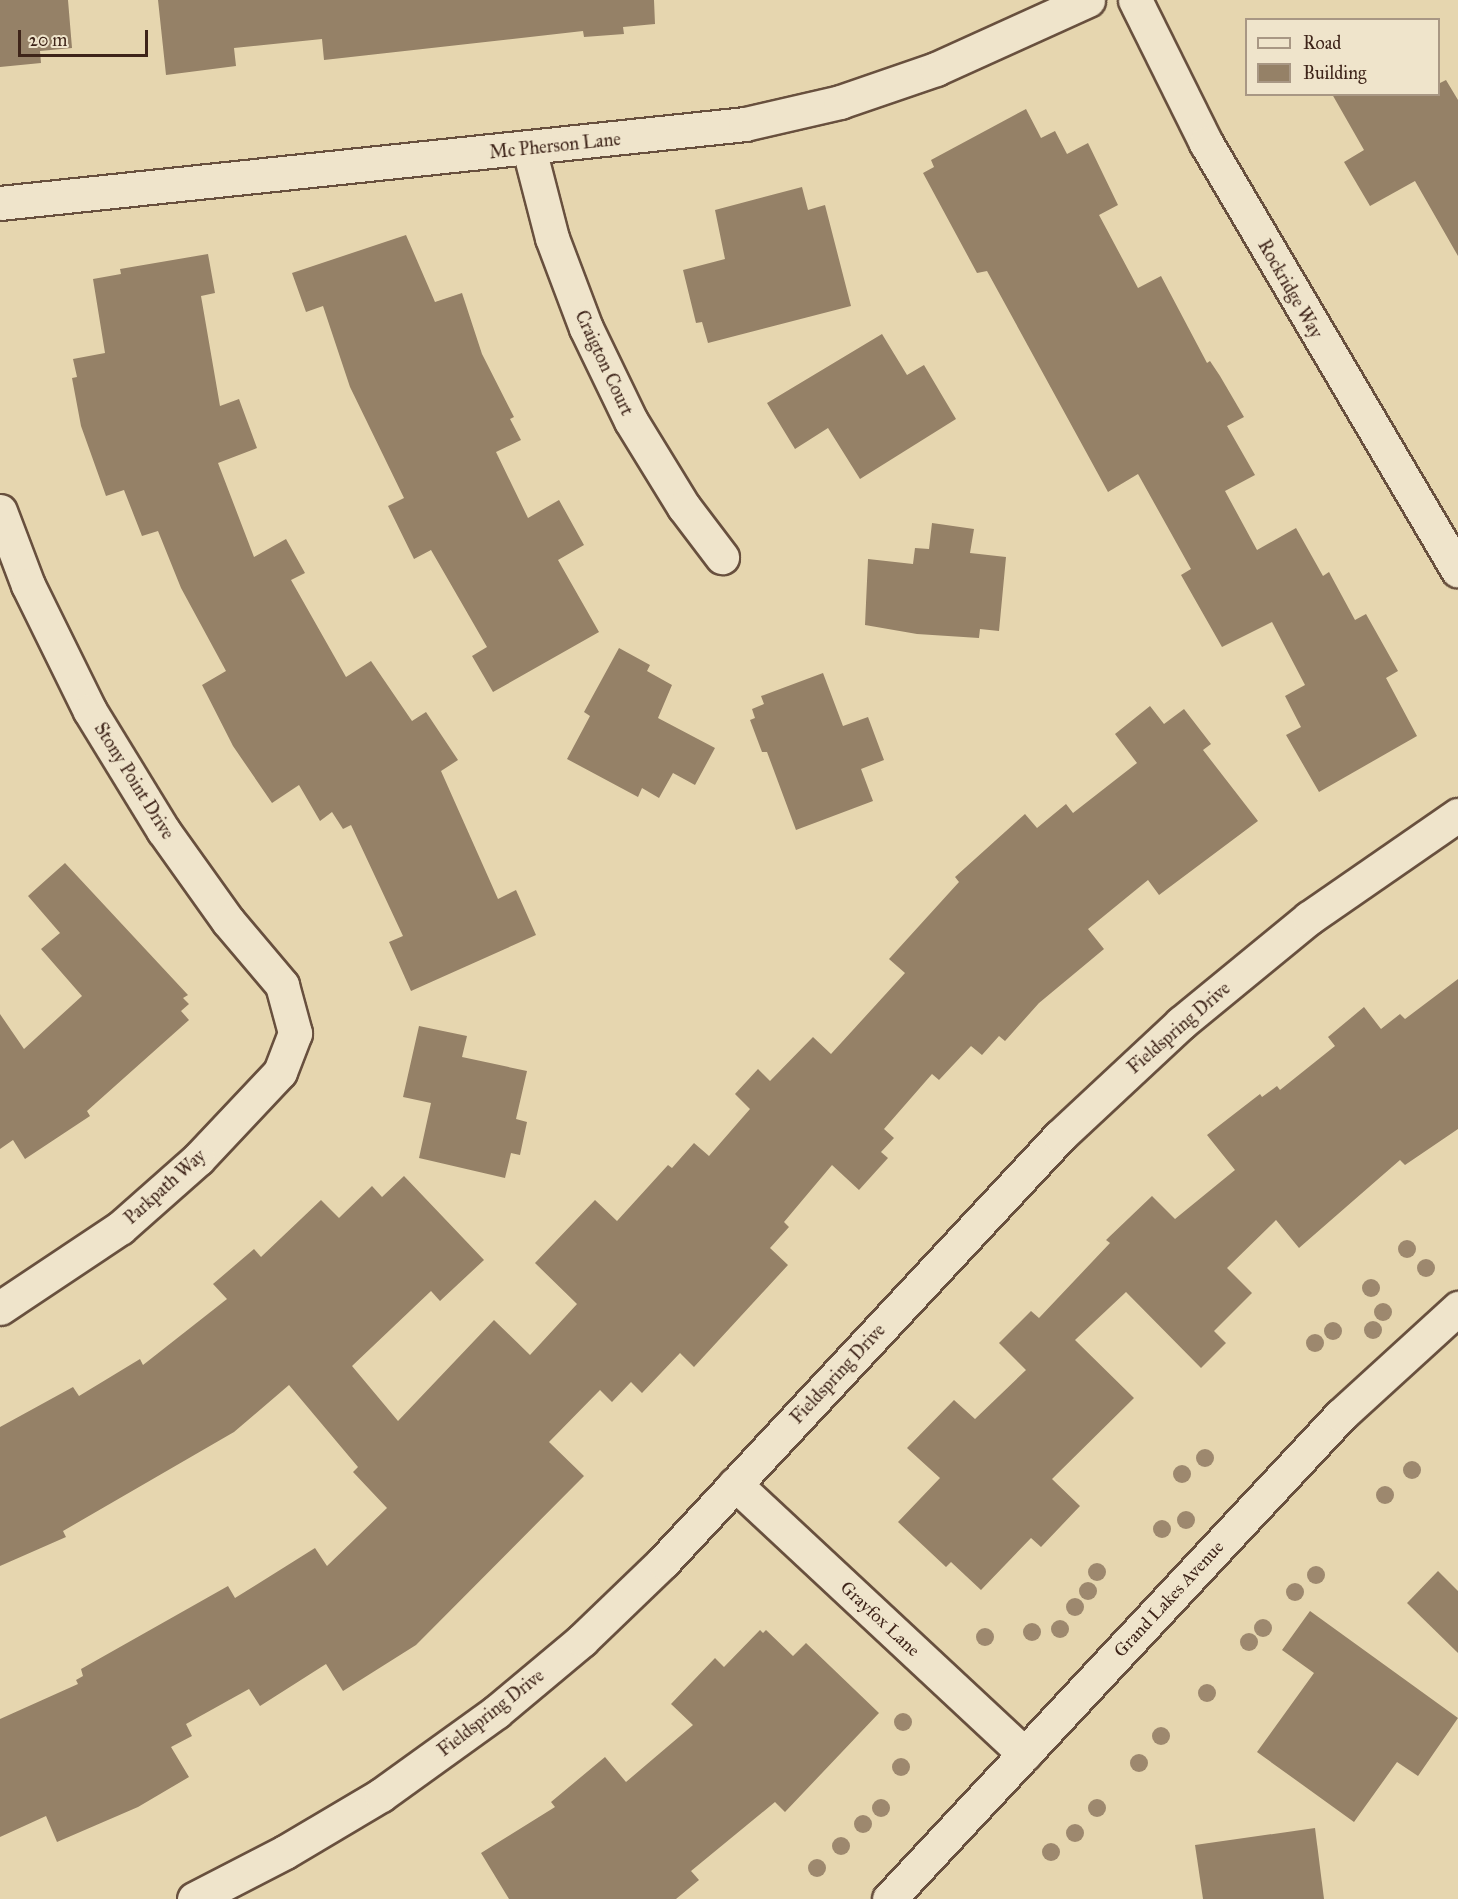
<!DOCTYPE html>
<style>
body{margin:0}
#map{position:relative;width:1458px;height:1899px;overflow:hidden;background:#e6d6af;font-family:"IM FELL Great Primer",serif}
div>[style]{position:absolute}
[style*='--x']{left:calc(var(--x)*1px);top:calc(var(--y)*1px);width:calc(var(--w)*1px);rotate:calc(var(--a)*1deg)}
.building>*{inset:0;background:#958167}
.roads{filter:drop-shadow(2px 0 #68503e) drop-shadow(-2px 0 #68503e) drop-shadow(0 2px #68503e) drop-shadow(0 -2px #68503e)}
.street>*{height:33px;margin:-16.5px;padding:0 16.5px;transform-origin:16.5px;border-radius:16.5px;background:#efe4cb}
.secondary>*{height:33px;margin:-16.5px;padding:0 16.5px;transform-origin:16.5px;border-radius:16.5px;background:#efe4cb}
.trees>*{width:18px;height:18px;margin:-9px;border-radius:50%;background:#9d886e}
span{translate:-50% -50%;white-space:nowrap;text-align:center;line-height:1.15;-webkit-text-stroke:4.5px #efe4cb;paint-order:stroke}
.street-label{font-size:18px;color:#3e2419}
.legend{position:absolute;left:1245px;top:18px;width:195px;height:78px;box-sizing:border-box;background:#efe4cb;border:2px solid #a89784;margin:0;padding:8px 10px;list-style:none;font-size:18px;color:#3e2419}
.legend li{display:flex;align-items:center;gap:12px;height:30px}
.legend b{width:30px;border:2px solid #a89784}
.scale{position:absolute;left:18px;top:30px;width:130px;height:27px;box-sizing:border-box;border:3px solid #3e2419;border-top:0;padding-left:8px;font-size:18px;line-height:21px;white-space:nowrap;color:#3e2419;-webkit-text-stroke:4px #efe4cb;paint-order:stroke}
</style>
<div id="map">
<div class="building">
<i style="clip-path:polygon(0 0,68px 0,72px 48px,40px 51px,41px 63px,0 67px)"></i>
<i style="clip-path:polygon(158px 0,654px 0,655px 24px,623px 27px,624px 34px,584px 37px,583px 31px,324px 60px,322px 39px,234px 48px,236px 66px,166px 75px)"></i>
<i style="clip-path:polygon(1446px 80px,1458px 100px,1458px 256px,1415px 181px,1370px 206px,1344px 162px,1364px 150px,1332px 94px,1438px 94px,1438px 84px)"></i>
<i style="clip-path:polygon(1026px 109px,1041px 138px,1055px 131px,1067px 154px,1088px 143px,1118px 205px,1099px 215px,1138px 288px,1161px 276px,1207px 363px,1210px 361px,1220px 376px,1244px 417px,1227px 426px,1255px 475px,1225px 491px,1257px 550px,1296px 528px,1323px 576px,1329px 572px,1355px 620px,1366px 614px,1398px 671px,1386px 678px,1417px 736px,1319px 792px,1286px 735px,1301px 727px,1285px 696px,1305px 685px,1272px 622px,1222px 647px,1181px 575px,1191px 569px,1138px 474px,1108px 492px,987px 271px,977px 273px,923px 173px,934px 167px,931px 160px)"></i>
<i style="clip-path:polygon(802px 187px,808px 210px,825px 205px,851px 306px,708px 343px,702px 322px,696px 323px,683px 270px,725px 259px,715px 210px)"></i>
<i style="clip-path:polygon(406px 235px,435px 302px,462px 293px,482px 354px,514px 417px,510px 419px,521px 440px,496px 452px,528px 518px,559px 500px,584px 545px,558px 560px,599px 632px,493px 692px,472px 656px,487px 647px,431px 550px,414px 559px,388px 506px,404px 498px,350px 387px,323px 306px,306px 312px,292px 273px)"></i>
<i style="clip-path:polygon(208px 254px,215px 293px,201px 296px,220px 406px,239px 399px,257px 448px,218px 463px,254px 557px,286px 539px,305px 573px,291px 580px,346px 677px,371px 661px,412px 721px,426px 712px,458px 760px,441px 771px,498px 899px,516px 890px,536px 935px,411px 991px,389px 942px,403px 936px,351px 825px,343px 829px,332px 812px,320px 821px,299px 785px,272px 803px,233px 746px,202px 685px,226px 671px,181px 588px,158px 531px,142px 536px,124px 490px,106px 496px,81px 426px,72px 378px,77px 377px,73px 359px,105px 353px,93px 279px,121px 274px,120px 269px)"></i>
<i style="clip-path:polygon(882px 334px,907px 375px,924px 365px,956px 419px,860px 479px,828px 428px,795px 449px,767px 403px)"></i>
<i style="clip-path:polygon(932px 523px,974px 529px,970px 553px,1006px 557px,999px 631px,980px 629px,979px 638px,917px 634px,865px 625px,868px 559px,913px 564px,915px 548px,929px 549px)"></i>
<i style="clip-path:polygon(619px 648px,650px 665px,647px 671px,672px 685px,658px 718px,715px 748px,695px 785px,673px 773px,659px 798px,642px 788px,638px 797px,567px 759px,590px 716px,584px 712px)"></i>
<i style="clip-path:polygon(823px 673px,843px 726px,868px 717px,884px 760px,861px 769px,873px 801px,796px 830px,767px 752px,762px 752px,750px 720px,755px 718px,752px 709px,764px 704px,761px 696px)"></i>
<i style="clip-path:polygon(1150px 706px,1164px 724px,1184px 709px,1211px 744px,1203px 750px,1258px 821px,1159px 895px,1148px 880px,1088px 929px,1104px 949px,1039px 1003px,1005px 1041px,999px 1036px,982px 1055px,971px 1046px,939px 1080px,932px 1074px,884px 1129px,894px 1138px,881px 1152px,888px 1158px,859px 1190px,832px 1165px,784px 1222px,789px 1227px,770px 1248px,788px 1265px,694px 1367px,680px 1353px,642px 1393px,631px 1382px,612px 1402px,600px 1390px,549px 1442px,584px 1476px,416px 1645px,343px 1691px,326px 1664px,260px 1706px,249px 1689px,186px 1724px,192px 1736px,171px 1747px,189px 1777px,138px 1807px,57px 1842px,46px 1816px,0 1837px,0 1719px,78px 1684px,76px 1680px,83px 1676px,81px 1669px,228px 1586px,235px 1598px,315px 1548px,327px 1566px,387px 1508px,353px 1472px,358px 1467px,289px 1385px,234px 1432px,63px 1531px,66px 1537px,0 1566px,0 1427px,73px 1387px,79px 1396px,140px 1359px,143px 1365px,227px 1299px,213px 1284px,254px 1249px,261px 1257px,321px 1200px,339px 1218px,372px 1186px,382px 1197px,404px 1176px,484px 1260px,440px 1301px,431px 1291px,352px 1366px,398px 1421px,494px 1320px,530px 1355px,577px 1304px,535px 1263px,595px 1200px,617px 1221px,668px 1165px,672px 1168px,694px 1143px,709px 1156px,750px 1109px,735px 1094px,758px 1069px,770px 1081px,813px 1037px,831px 1054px,905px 973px,889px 959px,959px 882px,955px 877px,1025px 814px,1037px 828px,1066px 804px,1073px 813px,1137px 763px,1115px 734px)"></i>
<i style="clip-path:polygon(65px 863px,188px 995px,183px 998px,189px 1004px,181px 1011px,189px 1020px,87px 1111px,90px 1116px,25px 1159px,13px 1140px,0 1149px,0 1014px,24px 1049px,82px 996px,41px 949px,60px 933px,28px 896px)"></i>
<i style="clip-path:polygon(1458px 979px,1458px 1129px,1405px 1165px,1400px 1160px,1299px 1248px,1276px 1220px,1227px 1268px,1252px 1293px,1214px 1331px,1226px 1343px,1201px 1368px,1126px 1292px,1075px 1340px,1134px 1398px,1052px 1479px,1080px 1506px,1041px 1547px,1031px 1538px,981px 1590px,951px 1562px,946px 1567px,898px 1522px,940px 1478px,907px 1448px,954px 1400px,975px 1419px,1026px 1370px,999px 1343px,1031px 1311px,1039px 1318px,1110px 1243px,1106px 1240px,1152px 1196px,1175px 1219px,1235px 1170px,1207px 1135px,1260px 1094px,1262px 1097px,1277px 1086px,1280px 1090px,1335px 1046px,1328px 1037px,1364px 1007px,1381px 1029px,1400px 1014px,1405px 1019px)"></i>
<i style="clip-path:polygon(419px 1026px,467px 1036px,462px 1057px,527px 1071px,516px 1119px,527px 1122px,520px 1155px,511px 1153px,505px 1178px,419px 1158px,431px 1103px,403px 1097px)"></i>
<i style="clip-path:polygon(1438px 1571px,1458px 1591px,1458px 1653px,1407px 1603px)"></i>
<i style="clip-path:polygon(1310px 1611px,1458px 1718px,1418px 1776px,1397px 1762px,1354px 1822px,1257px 1752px,1314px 1673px,1282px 1650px)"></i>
<i style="clip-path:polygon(760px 1630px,763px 1633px,766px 1630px,793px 1656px,806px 1643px,879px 1713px,785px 1812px,775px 1802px,691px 1871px,699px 1880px,676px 1899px,509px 1899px,481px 1853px,555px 1807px,551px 1802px,605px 1757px,626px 1782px,693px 1725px,671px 1704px,715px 1658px,724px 1667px)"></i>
<i style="clip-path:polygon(1315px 1828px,1324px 1899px,1203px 1899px,1195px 1845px)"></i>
</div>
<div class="roads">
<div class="street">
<i style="--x:1135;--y:0;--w:160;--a:63.6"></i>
<i style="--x:1206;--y:143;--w:496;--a:59.5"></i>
<i style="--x:529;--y:149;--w:92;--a:75.5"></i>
<i style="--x:552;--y:238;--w:96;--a:69.3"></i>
<i style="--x:586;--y:328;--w:103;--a:64.2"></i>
<i style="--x:631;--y:421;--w:101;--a:58.4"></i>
<i style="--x:684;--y:507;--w:63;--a:52.8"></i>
<i style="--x:0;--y:203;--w:749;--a:-6.05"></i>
<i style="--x:745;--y:124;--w:98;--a:-13"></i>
<i style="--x:840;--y:102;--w:102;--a:-19"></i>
<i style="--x:936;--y:69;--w:167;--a:-24.4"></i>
<i style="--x:0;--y:511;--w:79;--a:69.3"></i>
<i style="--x:28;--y:585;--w:140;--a:63.8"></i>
<i style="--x:90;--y:711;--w:140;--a:58.5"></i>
<i style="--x:163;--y:830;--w:112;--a:54.5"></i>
<i style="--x:228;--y:921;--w:84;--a:49.8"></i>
<i style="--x:282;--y:985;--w:50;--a:74.8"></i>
<i style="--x:295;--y:1033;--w:42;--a:111"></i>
<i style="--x:280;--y:1072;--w:120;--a:133.3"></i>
<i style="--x:198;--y:1159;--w:104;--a:138.5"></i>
<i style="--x:120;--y:1228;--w:144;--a:146.3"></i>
<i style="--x:735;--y:1484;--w:396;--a:43"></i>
<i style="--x:194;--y:1899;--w:102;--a:-27.3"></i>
<i style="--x:285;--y:1852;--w:112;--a:-30.7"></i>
<i style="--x:381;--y:1795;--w:142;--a:-35.8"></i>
<i style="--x:496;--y:1712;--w:112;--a:-39.9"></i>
<i style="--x:582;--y:1640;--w:112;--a:-43.9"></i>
<i style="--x:663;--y:1562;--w:582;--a:-47.02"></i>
<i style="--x:1060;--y:1136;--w:166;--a:-43"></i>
<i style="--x:1181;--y:1023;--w:166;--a:-39.4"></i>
<i style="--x:1309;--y:918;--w:181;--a:-34.7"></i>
</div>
<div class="secondary">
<i style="--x:889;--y:1899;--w:662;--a:-46.96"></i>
<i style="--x:1341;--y:1415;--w:159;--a:-42.4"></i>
</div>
</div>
<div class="trees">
<i style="left:1407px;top:1249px"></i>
<i style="left:1426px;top:1268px"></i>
<i style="left:1371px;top:1288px"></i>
<i style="left:1383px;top:1312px"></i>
<i style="left:1373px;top:1330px"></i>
<i style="left:1333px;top:1331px"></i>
<i style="left:1315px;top:1343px"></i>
<i style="left:1205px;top:1458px"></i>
<i style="left:1412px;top:1470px"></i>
<i style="left:1182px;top:1474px"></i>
<i style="left:1385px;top:1495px"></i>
<i style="left:1186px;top:1520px"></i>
<i style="left:1162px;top:1529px"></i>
<i style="left:1097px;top:1572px"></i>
<i style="left:1316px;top:1575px"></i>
<i style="left:1088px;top:1591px"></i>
<i style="left:1295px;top:1592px"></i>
<i style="left:1075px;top:1607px"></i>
<i style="left:1263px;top:1628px"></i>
<i style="left:1060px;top:1629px"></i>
<i style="left:1032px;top:1632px"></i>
<i style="left:985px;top:1637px"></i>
<i style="left:1249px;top:1642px"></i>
<i style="left:1207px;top:1693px"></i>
<i style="left:903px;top:1722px"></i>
<i style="left:1161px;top:1736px"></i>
<i style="left:1139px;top:1763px"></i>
<i style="left:901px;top:1767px"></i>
<i style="left:881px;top:1808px"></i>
<i style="left:1097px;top:1808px"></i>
<i style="left:863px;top:1824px"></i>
<i style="left:1075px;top:1833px"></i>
<i style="left:841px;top:1846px"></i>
<i style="left:1051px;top:1852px"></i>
<i style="left:817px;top:1868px"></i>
</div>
<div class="street-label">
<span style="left:555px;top:146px;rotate:-6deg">Mc Pherson Lane</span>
<span style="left:1290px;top:289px;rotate:60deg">Rockridge Way</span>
<span style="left:604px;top:363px;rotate:65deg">Craigton Court</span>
<span style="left:134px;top:781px;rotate:58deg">Stony Point Drive</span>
<span style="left:1179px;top:1028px;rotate:-41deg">Fieldspring Drive</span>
<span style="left:165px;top:1187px;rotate:-42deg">Parkpath Way</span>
<span style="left:838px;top:1374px;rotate:-47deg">Fieldspring Drive</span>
<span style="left:1169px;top:1599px;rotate:-47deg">Grand Lakes Avenue</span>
<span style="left:880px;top:1619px;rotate:43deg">Grayfox Lane</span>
<span style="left:491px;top:1713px;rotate:-38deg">Fieldspring Drive</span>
</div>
<ul class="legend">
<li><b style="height:8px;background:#efe4cb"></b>Road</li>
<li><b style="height:16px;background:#958167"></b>Building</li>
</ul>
<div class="scale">20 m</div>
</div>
